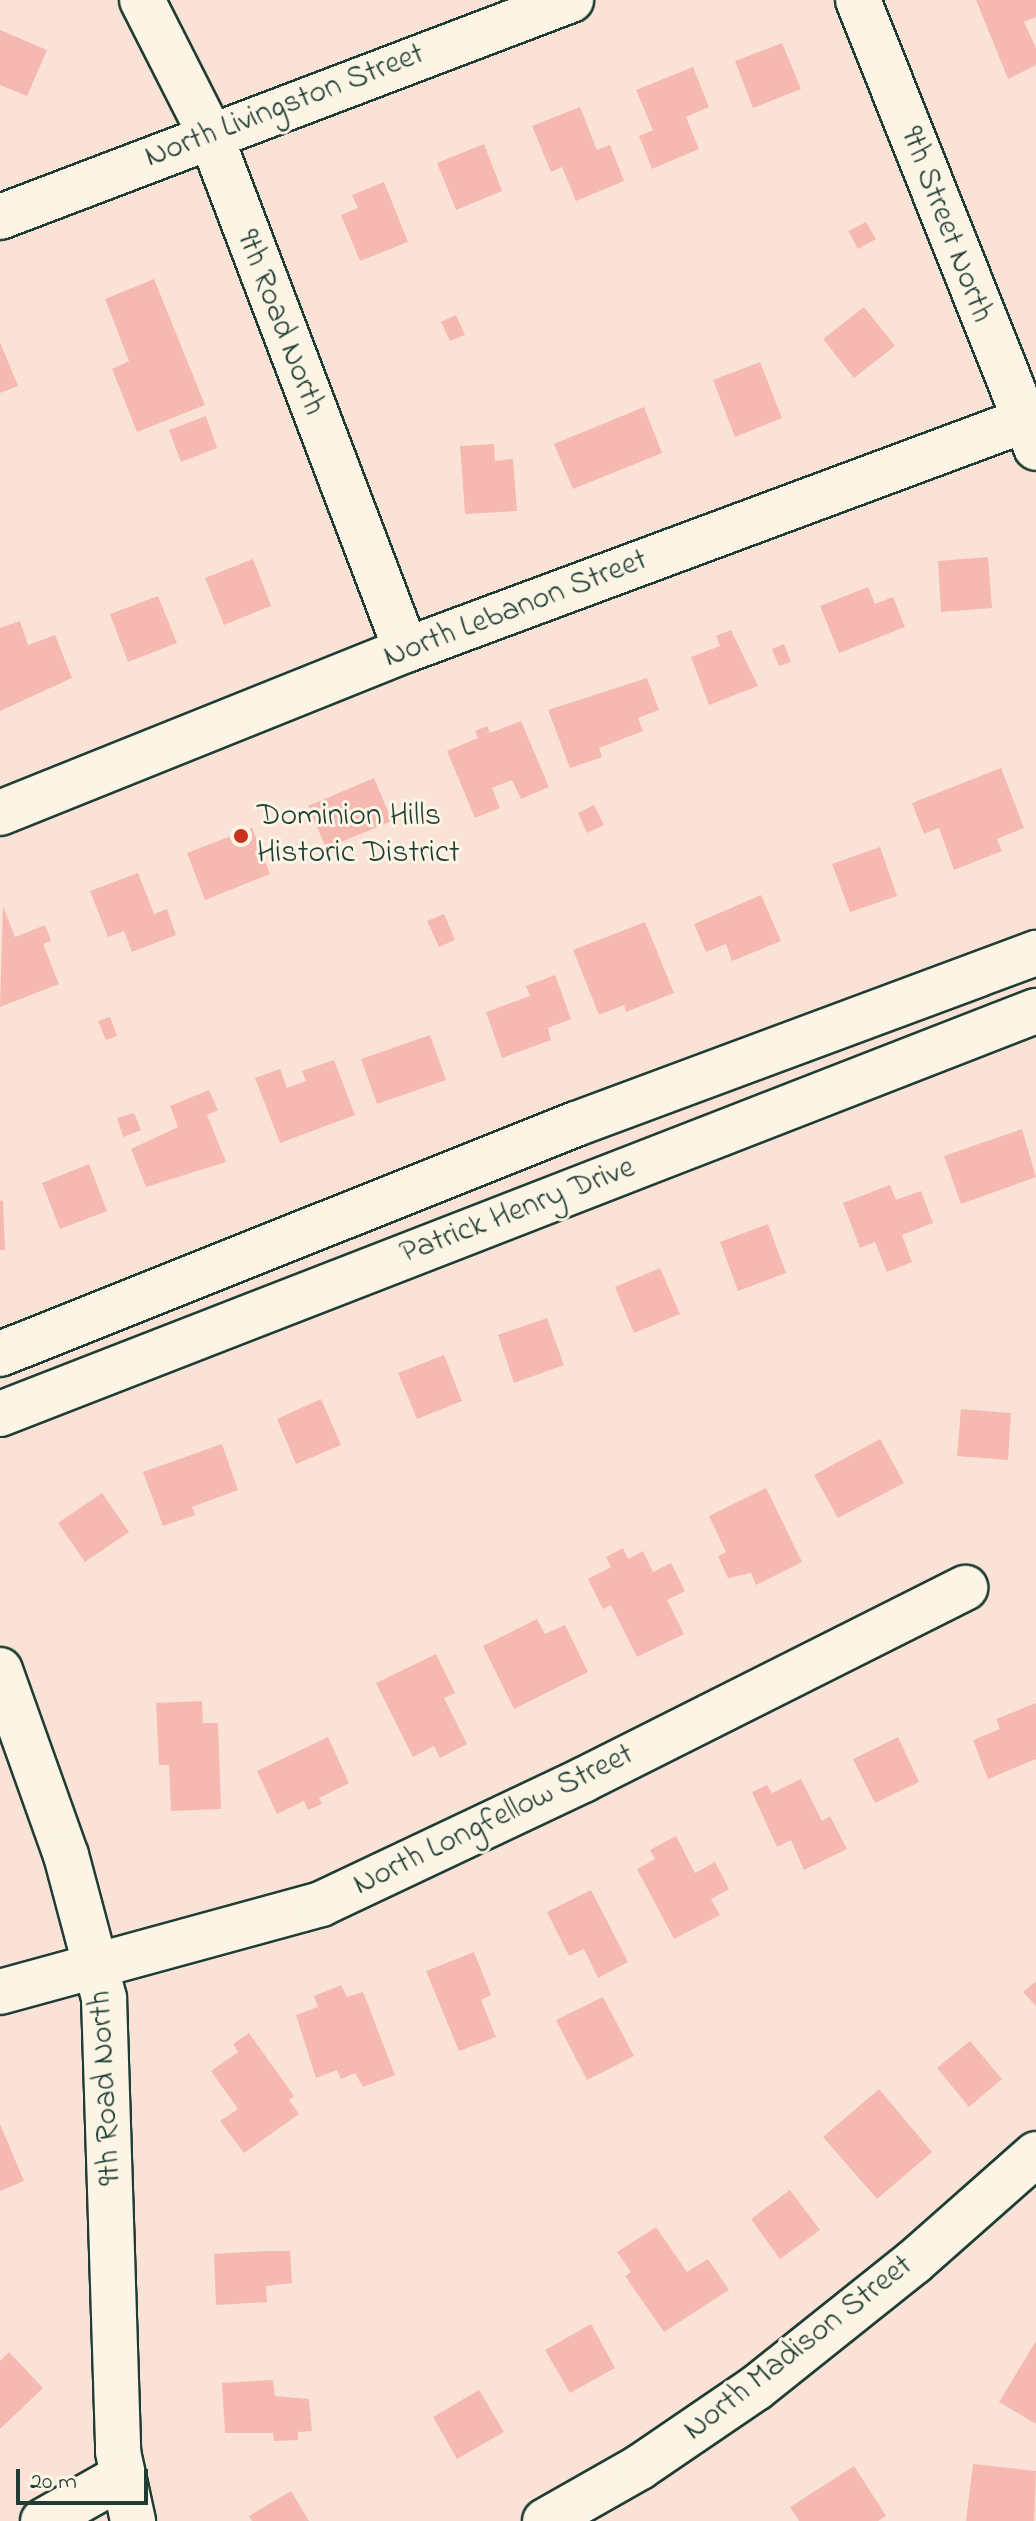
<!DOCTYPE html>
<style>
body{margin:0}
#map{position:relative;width:1036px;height:2521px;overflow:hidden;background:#fae3d6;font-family:"Indie Flower",sans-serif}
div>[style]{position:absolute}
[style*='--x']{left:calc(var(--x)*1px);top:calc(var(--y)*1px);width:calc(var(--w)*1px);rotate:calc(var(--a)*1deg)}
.building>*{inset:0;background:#f5b9b2}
.roads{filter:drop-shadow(2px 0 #1f3d34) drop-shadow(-2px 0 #1f3d34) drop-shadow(0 2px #1f3d34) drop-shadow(0 -2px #1f3d34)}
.minor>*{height:44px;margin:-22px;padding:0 22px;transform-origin:22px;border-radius:22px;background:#fcf5e5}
.dots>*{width:22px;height:22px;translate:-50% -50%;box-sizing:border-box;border:4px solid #fcf5e5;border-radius:50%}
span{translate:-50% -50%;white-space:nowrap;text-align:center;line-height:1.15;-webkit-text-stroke:6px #fcf5e5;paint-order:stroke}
.street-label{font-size:32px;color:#1f3d34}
.poi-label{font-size:32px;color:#1f3d34}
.left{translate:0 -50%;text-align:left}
.scale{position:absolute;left:16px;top:2469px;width:132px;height:36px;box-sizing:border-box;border:4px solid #1f3d34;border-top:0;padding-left:10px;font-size:24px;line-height:28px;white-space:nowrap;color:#1f3d34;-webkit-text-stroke:6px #fcf5e5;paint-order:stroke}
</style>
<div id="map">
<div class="building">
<i style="clip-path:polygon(976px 0,1036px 0,1036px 17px,1024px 22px,1036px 48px,1036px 65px,1008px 79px)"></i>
<i style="clip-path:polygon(0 30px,47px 50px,27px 96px,0 85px)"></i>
<i style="clip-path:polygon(782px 43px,801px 89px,753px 108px,735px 61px)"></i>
<i style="clip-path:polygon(693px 67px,709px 107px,686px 117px,699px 149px,652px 169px,639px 136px,653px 130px,636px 90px)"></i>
<i style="clip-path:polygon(580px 107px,597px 150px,610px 145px,624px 181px,576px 201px,562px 167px,551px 172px,532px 126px)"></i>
<i style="clip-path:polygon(484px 144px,502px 191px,456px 210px,437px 163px)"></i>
<i style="clip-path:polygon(384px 182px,408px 242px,360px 261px,341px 215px,358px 208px,352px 195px)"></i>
<i style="clip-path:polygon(866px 222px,876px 239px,858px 249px,848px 231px)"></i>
<i style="clip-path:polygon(154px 279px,205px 405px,137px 432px,112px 369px,129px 361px,105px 299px)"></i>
<i style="clip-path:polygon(864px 307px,895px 346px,854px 378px,823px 339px)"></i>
<i style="clip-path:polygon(456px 315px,465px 335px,450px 341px,441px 322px)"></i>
<i style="clip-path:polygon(0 342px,18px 386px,0 393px)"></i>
<i style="clip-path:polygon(760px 362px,782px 418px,735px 437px,713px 380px)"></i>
<i style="clip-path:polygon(644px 407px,662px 453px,573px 489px,554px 444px)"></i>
<i style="clip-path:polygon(206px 416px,217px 448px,181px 462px,169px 430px)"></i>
<i style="clip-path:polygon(494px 444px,495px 461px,513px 459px,517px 511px,465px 514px,460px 446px)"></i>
<i style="clip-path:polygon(988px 557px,992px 608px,941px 612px,938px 561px)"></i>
<i style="clip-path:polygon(253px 559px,271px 606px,224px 625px,205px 578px)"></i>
<i style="clip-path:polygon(868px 587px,875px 604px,893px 597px,905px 627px,839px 653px,820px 606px)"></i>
<i style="clip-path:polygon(158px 596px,177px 643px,128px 662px,110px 614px)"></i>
<i style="clip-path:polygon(20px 621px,28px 645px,55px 635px,72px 678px,0 711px,0 628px)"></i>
<i style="clip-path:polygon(731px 630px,758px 686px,709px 705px,691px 657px,720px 646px,716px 636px)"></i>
<i style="clip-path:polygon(784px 644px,791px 662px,779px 666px,772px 649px)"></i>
<i style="clip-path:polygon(647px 678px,659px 710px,638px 718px,643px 731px,599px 748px,602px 757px,570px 768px,548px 710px)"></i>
<i style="clip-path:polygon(521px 721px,549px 787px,521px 799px,512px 780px,492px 788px,500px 808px,475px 818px,447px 751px,478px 738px,475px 731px,487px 726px,490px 733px)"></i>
<i style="clip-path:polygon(1001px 768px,1024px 828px,997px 839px,1002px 851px,954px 870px,939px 828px,924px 834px,912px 803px)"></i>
<i style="clip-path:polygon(374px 778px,392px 821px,326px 848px,308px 806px)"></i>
<i style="clip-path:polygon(594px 805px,604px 825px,587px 833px,578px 813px)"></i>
<i style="clip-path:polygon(252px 828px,270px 874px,205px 900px,187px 853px)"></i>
<i style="clip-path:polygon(880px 847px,897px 896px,850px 912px,832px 864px)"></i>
<i style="clip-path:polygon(138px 873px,154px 914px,167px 909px,176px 935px,132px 952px,124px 931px,108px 937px,90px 891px)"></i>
<i style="clip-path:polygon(761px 895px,781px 941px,732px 961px,726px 944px,706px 952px,694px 924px)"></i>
<i style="clip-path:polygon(3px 906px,15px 937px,45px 925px,51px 941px,43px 944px,59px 984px,0 1007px)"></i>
<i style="clip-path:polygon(444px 914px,455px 940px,439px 947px,427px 921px)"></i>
<i style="clip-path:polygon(645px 922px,674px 993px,626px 1012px,624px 1005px,599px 1015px,573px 950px)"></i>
<i style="clip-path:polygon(555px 975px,571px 1019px,548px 1028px,551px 1040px,502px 1058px,486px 1012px,530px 996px,526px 986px)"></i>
<i style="clip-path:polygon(110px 1017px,117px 1036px,106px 1040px,98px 1021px)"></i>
<i style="clip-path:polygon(430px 1035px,446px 1080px,377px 1104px,361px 1059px)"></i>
<i style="clip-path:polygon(334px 1060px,355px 1115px,280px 1143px,255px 1078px,280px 1069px,287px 1088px,306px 1081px,302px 1071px)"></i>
<i style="clip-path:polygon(209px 1090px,218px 1110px,207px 1115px,226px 1162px,146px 1187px,131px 1149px,178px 1127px,170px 1106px)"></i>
<i style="clip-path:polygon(134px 1113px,141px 1130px,123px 1137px,117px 1118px)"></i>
<i style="clip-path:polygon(1022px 1129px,1036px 1177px,961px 1204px,944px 1156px)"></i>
<i style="clip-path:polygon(89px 1164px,107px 1211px,60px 1229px,42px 1183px)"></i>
<i style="clip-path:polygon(890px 1185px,896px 1200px,921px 1191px,933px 1223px,902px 1235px,912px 1262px,887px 1272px,875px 1242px,860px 1248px,843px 1203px)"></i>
<i style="clip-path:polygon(3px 1200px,5px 1250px,0 1250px,0 1201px)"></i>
<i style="clip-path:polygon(768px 1224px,786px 1273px,738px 1291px,720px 1242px)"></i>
<i style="clip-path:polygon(660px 1268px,680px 1314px,634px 1333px,615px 1287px)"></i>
<i style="clip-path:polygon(547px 1318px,564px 1365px,514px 1383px,498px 1335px)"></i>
<i style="clip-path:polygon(444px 1355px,462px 1401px,417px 1419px,398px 1373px)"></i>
<i style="clip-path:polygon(321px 1399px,341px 1445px,296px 1464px,277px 1419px)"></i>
<i style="clip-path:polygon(961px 1409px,1011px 1413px,1008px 1460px,957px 1456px)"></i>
<i style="clip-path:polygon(880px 1439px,904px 1483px,838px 1518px,814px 1475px)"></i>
<i style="clip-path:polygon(222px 1444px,238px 1490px,192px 1507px,195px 1515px,163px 1526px,143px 1472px)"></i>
<i style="clip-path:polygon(766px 1488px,802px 1562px,756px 1585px,751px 1573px,728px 1578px,718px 1556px,726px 1552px,709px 1516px)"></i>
<i style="clip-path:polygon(102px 1493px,129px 1532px,85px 1562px,58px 1523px)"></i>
<i style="clip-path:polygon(623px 1548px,628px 1559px,643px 1551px,653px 1572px,671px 1563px,685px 1591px,667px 1600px,684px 1634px,637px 1657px,611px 1605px,603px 1609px,588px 1579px,611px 1567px,606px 1557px)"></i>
<i style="clip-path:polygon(537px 1619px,545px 1634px,565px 1625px,588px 1672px,514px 1709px,483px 1646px)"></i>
<i style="clip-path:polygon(436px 1654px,455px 1693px,444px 1698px,467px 1744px,440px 1758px,434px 1746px,413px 1757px,376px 1683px)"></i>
<i style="clip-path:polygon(202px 1701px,203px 1723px,218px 1723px,221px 1809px,171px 1811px,169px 1765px,159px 1765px,156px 1703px)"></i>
<i style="clip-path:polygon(1036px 1703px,1036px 1759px,988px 1779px,973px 1740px,1000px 1729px,996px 1719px)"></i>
<i style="clip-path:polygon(328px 1737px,349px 1783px,319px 1798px,322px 1804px,308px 1810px,304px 1801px,277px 1814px,257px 1771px)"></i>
<i style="clip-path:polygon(898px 1737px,919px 1782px,875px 1803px,853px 1759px)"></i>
<i style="clip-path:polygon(801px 1779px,822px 1821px,830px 1816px,847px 1849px,804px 1870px,791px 1840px,777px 1847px,752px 1792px,767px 1785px,772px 1793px)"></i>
<i style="clip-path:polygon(676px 1836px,695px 1873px,715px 1862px,729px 1889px,711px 1899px,720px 1915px,674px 1939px,637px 1869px,655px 1859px,650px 1850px)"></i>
<i style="clip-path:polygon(591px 1890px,628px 1962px,598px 1978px,584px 1949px,569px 1956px,547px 1912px)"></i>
<i style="clip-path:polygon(474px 1952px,491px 1995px,481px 2000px,496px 2037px,459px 2051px,426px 1971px)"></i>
<i style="clip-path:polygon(1036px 1981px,1036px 2006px,1023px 1992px)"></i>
<i style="clip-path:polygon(341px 1985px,347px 1997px,363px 1992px,395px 2075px,363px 2087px,355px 2073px,341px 2079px,337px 2070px,316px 2078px,296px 2015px,318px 2007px,314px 1996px)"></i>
<i style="clip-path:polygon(603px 1997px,634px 2056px,587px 2080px,556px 2020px)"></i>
<i style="clip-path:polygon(249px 2033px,294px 2096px,289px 2100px,299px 2114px,244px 2153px,220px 2121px,238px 2109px,211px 2071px,238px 2052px,233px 2044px)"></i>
<i style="clip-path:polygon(970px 2041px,1002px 2079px,969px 2107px,937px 2068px)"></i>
<i style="clip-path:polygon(879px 2089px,932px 2152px,877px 2199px,823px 2137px)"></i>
<i style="clip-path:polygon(0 2124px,24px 2181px,0 2191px)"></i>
<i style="clip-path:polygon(790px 2190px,820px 2230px,780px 2259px,751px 2219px)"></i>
<i style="clip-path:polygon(656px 2227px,687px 2272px,708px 2259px,729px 2290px,664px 2332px,625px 2276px,631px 2272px,617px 2252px)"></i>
<i style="clip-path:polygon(265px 2251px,290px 2251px,292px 2283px,266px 2286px,267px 2302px,216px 2305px,214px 2254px)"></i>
<i style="clip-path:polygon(591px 2324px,615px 2368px,570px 2393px,545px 2350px)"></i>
<i style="clip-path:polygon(1036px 2341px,1036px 2424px,999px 2402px)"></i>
<i style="clip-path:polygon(9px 2352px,43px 2388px,0 2429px,0 2361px)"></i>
<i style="clip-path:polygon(273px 2380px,275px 2396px,309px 2399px,312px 2431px,298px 2432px,298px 2440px,274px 2441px,273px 2433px,225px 2433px,222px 2383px)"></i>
<i style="clip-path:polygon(479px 2390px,504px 2432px,457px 2459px,433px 2417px)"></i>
<i style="clip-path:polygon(973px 2464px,1036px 2471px,1034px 2521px,966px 2521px)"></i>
<i style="clip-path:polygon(854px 2466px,886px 2516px,878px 2521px,799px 2521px,790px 2507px)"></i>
<i style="clip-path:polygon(291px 2491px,309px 2521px,252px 2521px,249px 2516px)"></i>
</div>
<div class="roads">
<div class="minor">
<i style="--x:142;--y:0;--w:150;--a:63.1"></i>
<i style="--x:210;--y:134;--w:552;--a:69.2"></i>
<i style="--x:858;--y:0;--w:482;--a:68.3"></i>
<i style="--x:0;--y:217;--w:611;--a:-20.81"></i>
<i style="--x:0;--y:813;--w:437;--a:-21.9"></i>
<i style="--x:406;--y:650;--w:672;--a:-20.38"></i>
<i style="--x:0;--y:1354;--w:620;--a:-21.77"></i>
<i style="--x:576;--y:1124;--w:491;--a:-20.4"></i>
<i style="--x:0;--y:1414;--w:1112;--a:-21.26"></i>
<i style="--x:0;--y:1670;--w:196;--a:70.4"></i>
<i style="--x:66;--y:1855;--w:148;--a:75.1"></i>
<i style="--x:104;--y:1998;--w:454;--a:88.2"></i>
<i style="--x:118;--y:2452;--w:71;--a:77.7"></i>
<i style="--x:0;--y:1992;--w:333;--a:-15.3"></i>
<i style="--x:321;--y:1904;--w:290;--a:-25.3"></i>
<i style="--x:583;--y:1780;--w:428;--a:-26.7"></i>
<i style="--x:43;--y:2521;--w:90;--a:-29.4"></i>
<i style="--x:545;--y:2521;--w:109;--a:-29.6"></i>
<i style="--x:640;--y:2467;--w:140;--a:-34.3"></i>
<i style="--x:756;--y:2388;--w:202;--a:-38.6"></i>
<i style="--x:914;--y:2262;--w:163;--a:-41.5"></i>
</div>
</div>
<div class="dots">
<i style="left:241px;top:836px;background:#c8321e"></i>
</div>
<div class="street-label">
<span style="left:285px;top:107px;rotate:-21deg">North Livingston Street</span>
<span style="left:945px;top:225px;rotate:69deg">9th Street North</span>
<span style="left:279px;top:323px;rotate:69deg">9th Road North</span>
<span style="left:516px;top:610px;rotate:-21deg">North Lebanon Street</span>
<span style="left:518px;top:1212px;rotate:-21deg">Patrick Henry Drive</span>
<span style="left:494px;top:1821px;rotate:-26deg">North Longfellow Street</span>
<span style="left:107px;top:2088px;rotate:-93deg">9th Road North</span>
<span style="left:799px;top:2349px;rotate:-38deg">North Madison Street</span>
</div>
<div class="poi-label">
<span class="left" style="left:257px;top:836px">Dominion Hills<br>Historic District</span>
</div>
<div class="scale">20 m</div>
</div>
